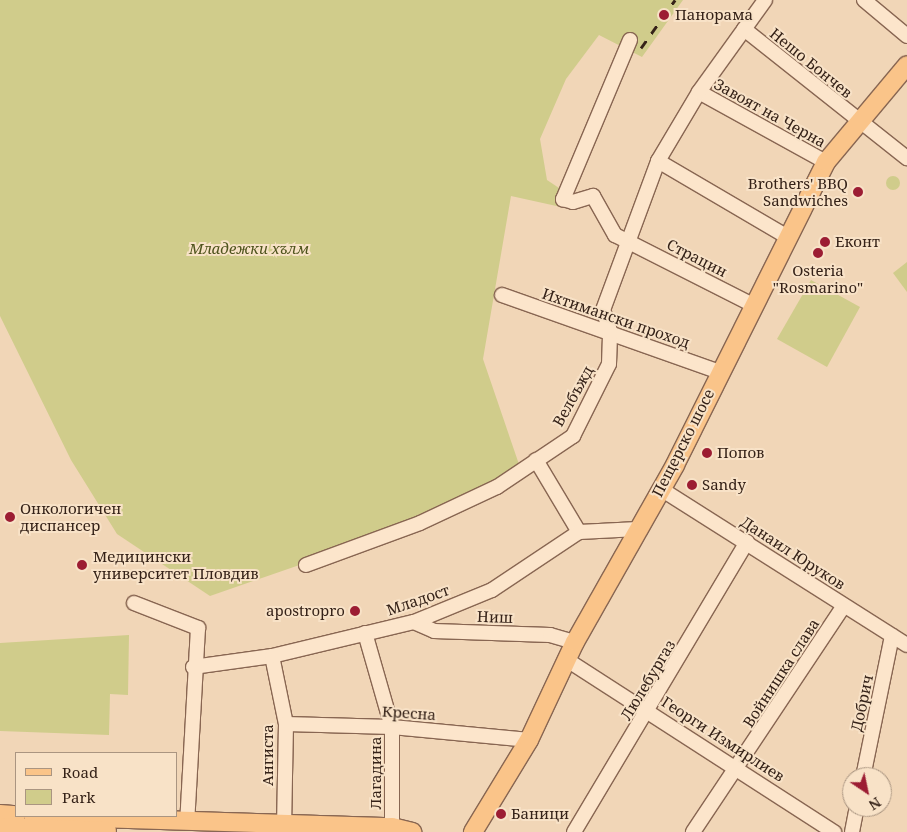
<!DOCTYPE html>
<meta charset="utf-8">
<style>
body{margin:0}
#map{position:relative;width:907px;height:832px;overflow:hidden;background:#f1d6b7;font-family:"Noto Serif",serif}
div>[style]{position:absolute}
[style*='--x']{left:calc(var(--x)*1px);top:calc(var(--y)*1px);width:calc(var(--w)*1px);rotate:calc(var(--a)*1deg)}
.green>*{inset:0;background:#d0cc8b}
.round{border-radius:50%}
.roads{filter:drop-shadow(1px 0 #886652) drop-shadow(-1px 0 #886652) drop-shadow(0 1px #886652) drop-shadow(0 -1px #886652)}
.minor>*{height:14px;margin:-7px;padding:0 7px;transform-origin:7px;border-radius:7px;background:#fce5cb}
.major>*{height:18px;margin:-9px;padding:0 9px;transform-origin:9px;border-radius:9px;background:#fac489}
.rail>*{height:3px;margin-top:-1.5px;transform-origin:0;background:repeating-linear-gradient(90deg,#352218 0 9px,transparent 0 18px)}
.dots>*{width:14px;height:14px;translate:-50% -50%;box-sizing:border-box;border:2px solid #f8e2c7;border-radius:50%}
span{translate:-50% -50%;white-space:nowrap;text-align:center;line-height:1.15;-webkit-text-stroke:4px #f8e2c7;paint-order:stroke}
.poi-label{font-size:15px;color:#352218}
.left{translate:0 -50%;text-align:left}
.right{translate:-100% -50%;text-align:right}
.street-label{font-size:15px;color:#352218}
.park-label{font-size:15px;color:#4f541d;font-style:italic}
.legend{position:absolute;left:15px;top:752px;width:162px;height:65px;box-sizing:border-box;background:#f8e2c7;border:1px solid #aa9581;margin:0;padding:6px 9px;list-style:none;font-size:15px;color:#352218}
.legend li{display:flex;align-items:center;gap:10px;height:25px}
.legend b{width:25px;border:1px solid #aa9581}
.north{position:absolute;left:842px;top:767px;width:50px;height:50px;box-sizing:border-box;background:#f8e2c7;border:1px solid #aa9581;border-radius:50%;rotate:146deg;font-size:14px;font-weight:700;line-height:20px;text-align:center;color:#352218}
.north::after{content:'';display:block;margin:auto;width:18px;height:22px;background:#9c1d33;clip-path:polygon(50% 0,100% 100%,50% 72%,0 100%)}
</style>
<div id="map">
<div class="green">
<i style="clip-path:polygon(0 0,683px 0,642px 57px,599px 35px,566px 79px,540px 139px,547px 180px,559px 188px,561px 207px,511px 196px,483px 359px,523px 476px,412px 526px,210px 596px,117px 534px,71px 460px,0 316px)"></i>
<i class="round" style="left:886px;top:176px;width:14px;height:14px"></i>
<i style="clip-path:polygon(907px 262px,907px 292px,893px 273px)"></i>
<i style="clip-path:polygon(811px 280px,860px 307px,827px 367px,777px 339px)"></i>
<i style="clip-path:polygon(129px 635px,128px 695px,110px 694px,109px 735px,0 731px,0 643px)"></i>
</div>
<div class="roads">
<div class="minor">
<i style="--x:864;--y:0;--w:56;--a:39.9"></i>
<i style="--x:744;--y:29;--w:208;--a:38.4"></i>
<i style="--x:630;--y:40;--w:173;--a:112.8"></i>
<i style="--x:563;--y:199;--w:10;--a:17"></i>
<i style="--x:573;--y:202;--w:21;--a:-17"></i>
<i style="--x:593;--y:196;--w:45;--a:60.6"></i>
<i style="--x:615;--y:235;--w:155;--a:26.9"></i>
<i style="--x:699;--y:92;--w:145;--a:28.9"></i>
<i style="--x:658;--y:161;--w:148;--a:30.4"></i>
<i style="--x:502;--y:295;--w:231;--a:19.5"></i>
<i style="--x:536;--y:460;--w:84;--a:59.2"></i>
<i style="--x:661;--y:489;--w:291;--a:32.4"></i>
<i style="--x:306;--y:565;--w:121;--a:-20.2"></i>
<i style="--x:420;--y:523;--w:85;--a:-25.1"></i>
<i style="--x:497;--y:487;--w:92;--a:-33.9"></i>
<i style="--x:573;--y:436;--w:80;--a:-63.4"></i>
<i style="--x:609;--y:364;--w:33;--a:-88"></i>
<i style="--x:610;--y:331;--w:22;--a:-108"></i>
<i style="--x:603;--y:310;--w:159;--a:-69.7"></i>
<i style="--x:658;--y:161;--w:80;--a:-59.3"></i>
<i style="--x:699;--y:92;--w:113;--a:-54.3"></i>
<i style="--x:134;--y:603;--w:69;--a:21.3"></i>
<i style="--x:198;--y:628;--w:194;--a:93.2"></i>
<i style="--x:414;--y:622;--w:22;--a:24"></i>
<i style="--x:434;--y:631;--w:116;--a:2"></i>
<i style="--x:550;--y:635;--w:26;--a:16"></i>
<i style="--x:365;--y:633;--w:98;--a:74"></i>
<i style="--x:392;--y:727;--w:100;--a:90"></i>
<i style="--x:272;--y:656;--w:69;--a:78.4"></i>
<i style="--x:286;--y:724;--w:101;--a:91.1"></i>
<i style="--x:567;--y:660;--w:318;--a:32.8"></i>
<i style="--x:193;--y:667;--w:80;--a:-7.9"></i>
<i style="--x:272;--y:656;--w:146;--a:-13.5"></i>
<i style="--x:414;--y:622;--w:84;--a:-22.3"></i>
<i style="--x:492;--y:590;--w:105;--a:-33.7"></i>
<i style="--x:579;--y:532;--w:59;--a:-2.9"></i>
<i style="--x:286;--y:724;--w:106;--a:1.6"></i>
<i style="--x:392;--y:727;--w:138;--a:5.4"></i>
<i style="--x:863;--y:777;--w:144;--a:-78.4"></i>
<i style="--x:574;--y:832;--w:338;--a:-59.2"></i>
<i style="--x:693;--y:832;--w:272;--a:-56.3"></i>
<i style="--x:852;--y:832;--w:25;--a:-79"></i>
</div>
<div class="major">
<i style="--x:0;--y:814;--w:16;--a:4"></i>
<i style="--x:33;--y:816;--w:359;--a:1.8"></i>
<i style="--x:392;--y:827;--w:21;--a:14"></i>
<i style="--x:0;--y:827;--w:107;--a:2.1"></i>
<i style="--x:473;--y:832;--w:108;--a:-58.7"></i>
<i style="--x:529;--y:740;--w:108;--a:-64.9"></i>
<i style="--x:575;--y:642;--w:203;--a:-60.5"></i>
<i style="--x:675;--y:465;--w:339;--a:-63.5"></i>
<i style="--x:826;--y:162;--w:126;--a:-50.1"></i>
</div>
</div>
<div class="rail">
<i style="--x:641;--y:48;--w:59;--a:-54.7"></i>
</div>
<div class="dots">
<i style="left:664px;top:15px;background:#9c1d33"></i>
<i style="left:858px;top:192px;background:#9c1d33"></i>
<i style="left:825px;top:242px;background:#9c1d33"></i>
<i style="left:818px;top:253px;background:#9c1d33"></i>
<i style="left:707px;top:453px;background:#9c1d33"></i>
<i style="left:692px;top:485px;background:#9c1d33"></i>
<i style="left:10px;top:517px;background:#9c1d33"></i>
<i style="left:82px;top:565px;background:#9c1d33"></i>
<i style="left:355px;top:611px;background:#9c1d33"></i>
<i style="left:501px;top:814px;background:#9c1d33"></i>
</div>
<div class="poi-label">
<span class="left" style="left:675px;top:15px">Панорама</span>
<span class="right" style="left:848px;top:192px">Brothers' BBQ<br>Sandwiches</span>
<span class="left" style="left:835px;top:242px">Еконт</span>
<span style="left:818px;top:279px">Osteria<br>"Rosmarino"</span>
<span class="left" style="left:717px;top:453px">Попов</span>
<span class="left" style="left:702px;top:485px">Sandy</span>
<span class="left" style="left:20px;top:517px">Онкологичен<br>диспансер</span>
<span class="left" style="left:93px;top:565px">Медицински<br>университет Пловдив</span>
<span class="right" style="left:345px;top:611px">apostropro</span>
<span class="left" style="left:511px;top:814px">Баници</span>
</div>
<div class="street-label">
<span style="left:811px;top:63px;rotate:39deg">Нешо Бончев</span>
<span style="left:770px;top:113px;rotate:29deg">Завоят на Черна</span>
<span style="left:697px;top:258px;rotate:27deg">Страцин</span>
<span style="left:616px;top:318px;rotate:19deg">Ихтимански проход</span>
<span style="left:573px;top:396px;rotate:-61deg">Велбъжд</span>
<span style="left:683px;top:443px;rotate:-63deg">Пещерско шосе</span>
<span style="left:793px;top:553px;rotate:33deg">Данаил Юруков</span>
<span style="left:418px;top:600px;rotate:-19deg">Младост</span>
<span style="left:495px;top:617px;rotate:2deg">Ниш</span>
<span style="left:781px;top:673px;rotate:-57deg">Войнишка слава</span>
<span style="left:648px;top:680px;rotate:-59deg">Люлебургаз</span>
<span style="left:862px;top:703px;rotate:-78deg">Добрич</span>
<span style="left:409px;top:713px;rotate:4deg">Кресна</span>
<span style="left:723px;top:739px;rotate:33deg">Георги Измирлиев</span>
<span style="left:268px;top:755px;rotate:-90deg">Ангиста</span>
<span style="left:376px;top:773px;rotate:-90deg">Лагадина</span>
</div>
<div class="park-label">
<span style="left:249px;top:249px">Младежки хълм</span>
</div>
<ul class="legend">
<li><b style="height:6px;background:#fac489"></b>Road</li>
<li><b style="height:14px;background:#d0cc8b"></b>Park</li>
</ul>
<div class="north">N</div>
</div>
